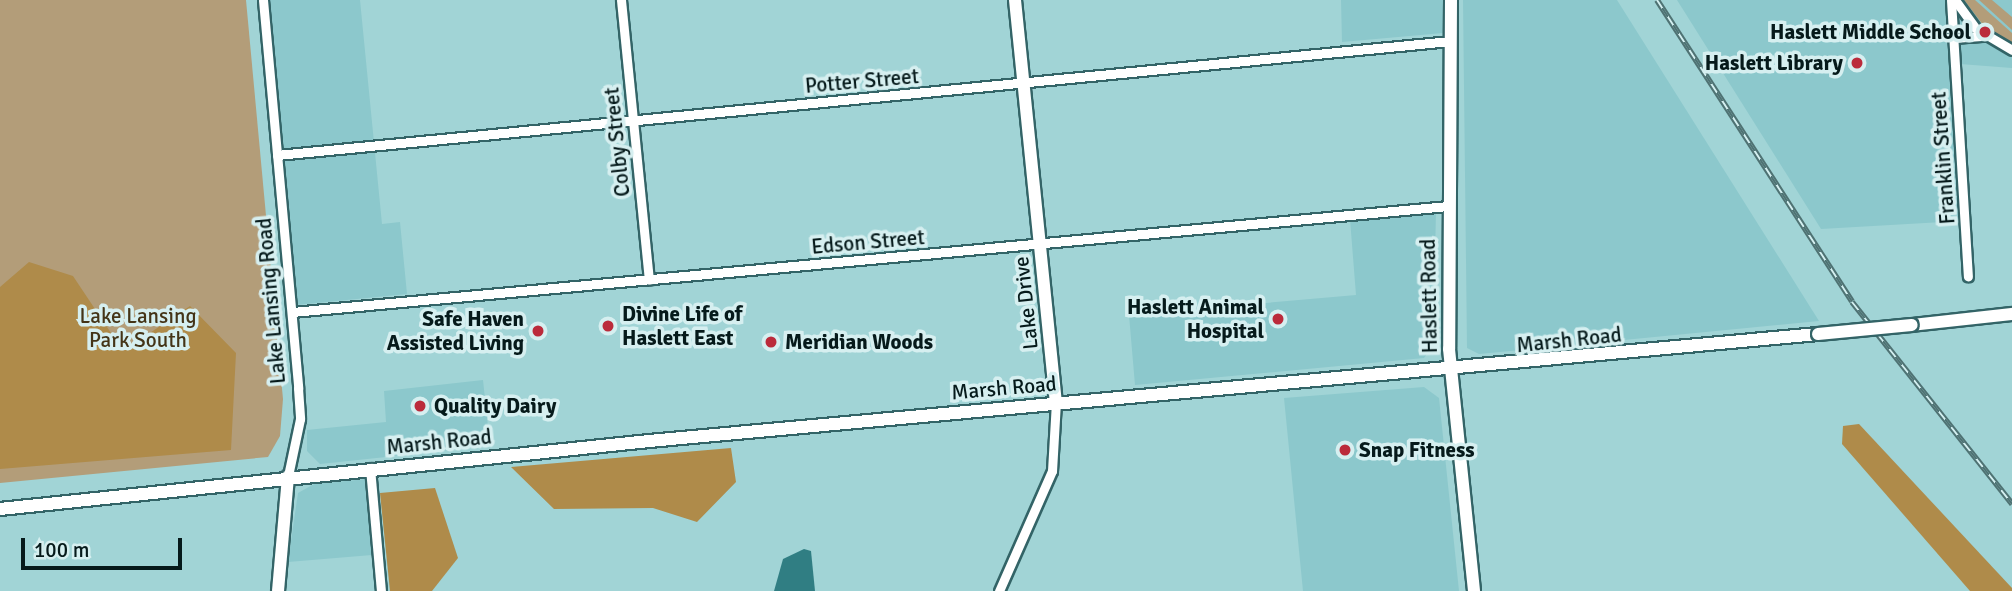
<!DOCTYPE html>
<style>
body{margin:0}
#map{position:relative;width:2012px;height:591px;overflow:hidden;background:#a1d4d6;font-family:Signika,sans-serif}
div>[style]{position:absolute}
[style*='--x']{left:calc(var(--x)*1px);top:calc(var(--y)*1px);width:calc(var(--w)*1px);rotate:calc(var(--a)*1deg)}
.built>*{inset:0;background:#8cc8cc}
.green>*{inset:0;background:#b39d79}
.forest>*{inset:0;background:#af8b4a}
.water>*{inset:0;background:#307e83}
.roads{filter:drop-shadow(2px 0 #336467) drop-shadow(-2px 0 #336467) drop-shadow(0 2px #336467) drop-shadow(0 -2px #336467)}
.street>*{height:9px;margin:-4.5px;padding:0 4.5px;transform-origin:4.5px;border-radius:4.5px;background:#fff}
.secondary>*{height:12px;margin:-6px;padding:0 6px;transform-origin:6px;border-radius:6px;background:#fff}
.rail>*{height:6px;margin-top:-3px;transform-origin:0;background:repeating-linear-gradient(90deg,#d6eff0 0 10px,#4f7273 0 20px);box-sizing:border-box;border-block:2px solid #4f7273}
.bridges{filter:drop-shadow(2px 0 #336467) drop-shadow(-2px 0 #336467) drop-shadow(0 2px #336467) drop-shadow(0 -2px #336467)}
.secondary-bridge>*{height:12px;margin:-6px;padding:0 6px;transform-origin:6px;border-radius:6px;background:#fff}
.dots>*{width:19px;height:19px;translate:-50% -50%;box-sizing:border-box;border:4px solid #d6eff0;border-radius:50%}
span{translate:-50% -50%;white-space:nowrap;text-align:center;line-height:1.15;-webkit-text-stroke:7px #d6eff0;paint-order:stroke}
.poi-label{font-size:21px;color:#061a1b;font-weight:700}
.right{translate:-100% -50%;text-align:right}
.left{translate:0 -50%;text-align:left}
.street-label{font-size:21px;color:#061a1b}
.park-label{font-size:21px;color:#443417}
.scale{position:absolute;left:21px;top:538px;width:161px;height:32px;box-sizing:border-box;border:4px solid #061a1b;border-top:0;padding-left:9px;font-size:21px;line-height:24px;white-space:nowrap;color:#061a1b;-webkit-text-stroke:5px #d6eff0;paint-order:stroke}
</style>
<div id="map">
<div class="built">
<i style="clip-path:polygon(267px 0,360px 0,382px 224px,400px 222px,407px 294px,296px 305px)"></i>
<i style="clip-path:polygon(1341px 0,1443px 0,1443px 33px,1342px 42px)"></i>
<i style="clip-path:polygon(1463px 0,1617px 0,1819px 321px,1479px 354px,1467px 348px)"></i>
<i style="clip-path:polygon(1677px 0,1945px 0,1960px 221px,1821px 229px)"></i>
<i style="clip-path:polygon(1957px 0,2012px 0,2012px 68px,1960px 64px)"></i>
<i style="clip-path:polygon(1436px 211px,1433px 346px,1424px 358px,1135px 385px,1129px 315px,1356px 295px,1350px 219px)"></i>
<i style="clip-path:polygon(483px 380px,490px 446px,320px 464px,307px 451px,307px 430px,386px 422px,384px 391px)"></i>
<i style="clip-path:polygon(1424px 387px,1439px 398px,1459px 591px,1303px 591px,1284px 398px)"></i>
<i style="clip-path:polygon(377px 478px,384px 554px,288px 562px,298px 493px,314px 484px)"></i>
</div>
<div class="green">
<i style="clip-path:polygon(0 0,246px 0,283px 399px,280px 436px,268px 457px,0 483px)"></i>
<i style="clip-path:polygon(1964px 0,1975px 0,2012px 33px,2012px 43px,1983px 25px)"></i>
<i style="clip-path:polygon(1979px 0,1992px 0,2012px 17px,2012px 30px)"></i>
</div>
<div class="forest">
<i style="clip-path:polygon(29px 262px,73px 276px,123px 351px,190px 306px,236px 353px,231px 450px,0 469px,0 287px)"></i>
<i style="clip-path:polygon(1859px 424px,2012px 588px,2012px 591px,1970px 591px,1842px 444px,1843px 426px)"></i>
<i style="clip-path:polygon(731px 448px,736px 482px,697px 522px,653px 508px,554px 509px,511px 467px)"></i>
<i style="clip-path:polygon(435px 488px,458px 558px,432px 591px,390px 591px,380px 493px)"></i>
</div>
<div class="water">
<i style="clip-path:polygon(804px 549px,811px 551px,815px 591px,774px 591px,783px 559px)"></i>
</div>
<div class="roads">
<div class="street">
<i style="--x:263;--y:0;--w:390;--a:84.8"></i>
<i style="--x:298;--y:388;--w:31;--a:86"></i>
<i style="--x:300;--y:419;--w:58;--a:101.9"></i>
<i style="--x:621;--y:0;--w:281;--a:84.3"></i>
<i style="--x:1951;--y:0;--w:277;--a:86.5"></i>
<i style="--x:1955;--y:0;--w:34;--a:54"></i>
<i style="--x:1975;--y:28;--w:43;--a:30.7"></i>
<i style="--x:1953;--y:38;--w:32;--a:-4"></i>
<i style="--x:277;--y:155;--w:1179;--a:-5.55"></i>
<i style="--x:292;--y:312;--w:1160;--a:-5.24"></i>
<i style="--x:370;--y:468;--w:123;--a:84.9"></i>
<i style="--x:999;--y:591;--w:131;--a:-66.2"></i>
<i style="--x:1052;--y:471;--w:69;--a:-86.7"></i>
</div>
<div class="secondary">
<i style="--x:1015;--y:0;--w:404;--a:84.2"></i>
<i style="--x:1451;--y:0;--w:349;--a:90.3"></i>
<i style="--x:1449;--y:349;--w:243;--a:84.1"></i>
<i style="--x:1912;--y:325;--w:101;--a:-6.3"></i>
<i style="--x:0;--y:509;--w:653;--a:-5.98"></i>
<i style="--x:649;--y:441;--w:1174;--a:-5.23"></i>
<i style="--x:278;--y:591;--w:115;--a:-85"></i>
</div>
</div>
<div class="rail">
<i style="--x:1657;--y:0;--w:359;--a:57.1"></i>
<i style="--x:1852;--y:302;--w:258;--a:51.6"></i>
</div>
<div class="bridges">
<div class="secondary-bridge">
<i style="--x:1818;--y:334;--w:94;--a:-5.5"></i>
</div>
</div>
<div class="dots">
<i style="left:1985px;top:32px;background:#bb2b3b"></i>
<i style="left:1857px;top:63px;background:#bb2b3b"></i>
<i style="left:1278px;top:319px;background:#bb2b3b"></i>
<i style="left:608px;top:326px;background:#bb2b3b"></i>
<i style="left:538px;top:331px;background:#bb2b3b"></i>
<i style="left:771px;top:342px;background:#bb2b3b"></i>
<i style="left:420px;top:406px;background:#bb2b3b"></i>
<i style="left:1345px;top:450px;background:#bb2b3b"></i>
</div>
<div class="poi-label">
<span class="right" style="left:1971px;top:32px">Haslett Middle School</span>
<span class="right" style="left:1843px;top:63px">Haslett Library</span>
<span class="right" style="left:1264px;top:319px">Haslett Animal<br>Hospital</span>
<span class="left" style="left:622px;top:326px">Divine Life of<br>Haslett East</span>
<span class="right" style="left:524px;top:331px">Safe Haven<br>Assisted Living</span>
<span class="left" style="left:785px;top:342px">Meridian Woods</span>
<span class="left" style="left:434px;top:406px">Quality Dairy</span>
<span class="left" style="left:1359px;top:450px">Snap Fitness</span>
</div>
<div class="street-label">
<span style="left:862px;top:81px;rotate:-5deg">Potter Street</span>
<span style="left:617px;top:142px;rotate:-96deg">Colby Street</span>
<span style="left:1943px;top:158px;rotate:-94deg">Franklin Street</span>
<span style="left:868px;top:242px;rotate:-5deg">Edson Street</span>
<span style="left:1429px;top:296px;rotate:-91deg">Haslett Road</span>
<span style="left:271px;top:301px;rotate:-95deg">Lake Lansing Road</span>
<span style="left:1026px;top:303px;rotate:-96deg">Lake Drive</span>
<span style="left:1569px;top:340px;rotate:-6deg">Marsh Road</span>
<span style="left:1004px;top:388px;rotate:-5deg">Marsh Road</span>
<span style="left:439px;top:442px;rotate:-6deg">Marsh Road</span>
</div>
<div class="park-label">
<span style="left:138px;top:328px">Lake Lansing<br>Park South</span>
</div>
<div class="scale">100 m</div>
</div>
